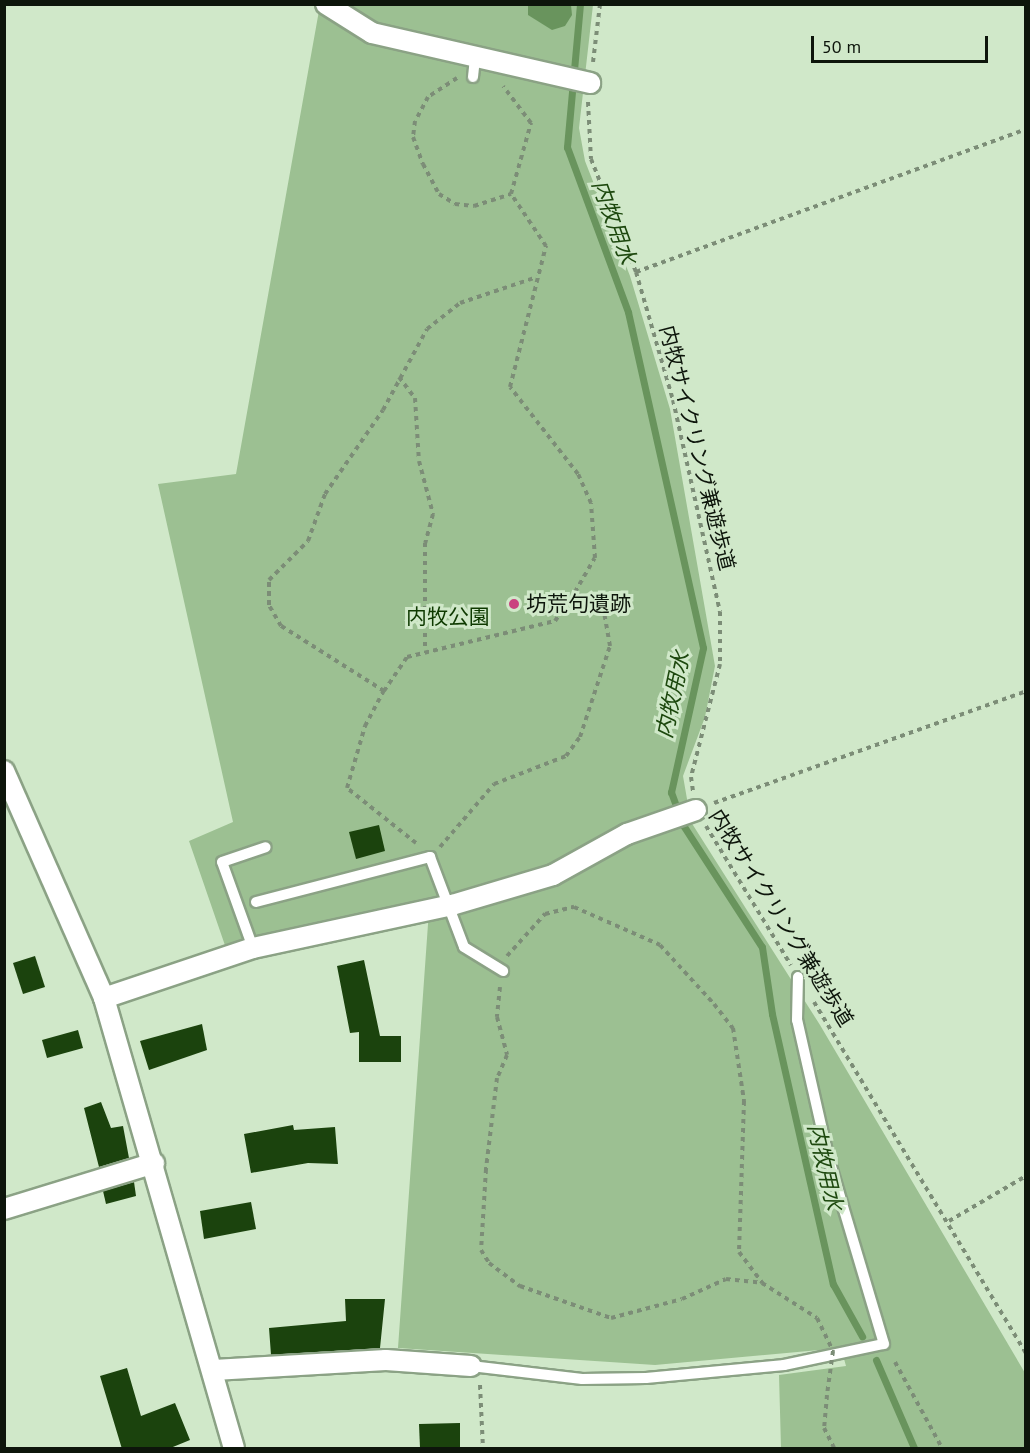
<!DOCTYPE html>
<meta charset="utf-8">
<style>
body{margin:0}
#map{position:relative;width:1030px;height:1453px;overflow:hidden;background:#d0e8c9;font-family:"PT Sans","Noto Sans JP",sans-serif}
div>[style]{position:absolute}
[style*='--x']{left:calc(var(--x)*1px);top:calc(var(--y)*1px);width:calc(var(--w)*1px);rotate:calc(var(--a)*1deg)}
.green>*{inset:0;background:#9cc092}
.water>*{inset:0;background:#69945d}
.stream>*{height:7px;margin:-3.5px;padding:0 3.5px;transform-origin:3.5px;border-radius:3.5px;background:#69945d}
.building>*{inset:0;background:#1b430d}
.path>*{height:4px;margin-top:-2px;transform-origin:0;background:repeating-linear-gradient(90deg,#7c8d77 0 4.5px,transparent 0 9px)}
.roads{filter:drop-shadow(2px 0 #8ba285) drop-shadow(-2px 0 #8ba285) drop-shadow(0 2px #8ba285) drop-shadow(0 -2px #8ba285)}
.service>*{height:10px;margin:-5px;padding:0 5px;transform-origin:5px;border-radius:5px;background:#fff}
.minor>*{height:20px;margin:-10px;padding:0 10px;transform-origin:10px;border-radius:10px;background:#fff}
.path-bridge>*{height:4px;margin-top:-2px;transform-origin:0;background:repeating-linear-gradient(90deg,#7c8d77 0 4.5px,transparent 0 9px)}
.dots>*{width:16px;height:16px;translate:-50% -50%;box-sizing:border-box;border:3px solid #d0e8c9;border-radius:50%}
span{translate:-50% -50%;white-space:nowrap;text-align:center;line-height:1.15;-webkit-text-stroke:6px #d0e8c9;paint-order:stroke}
.street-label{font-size:21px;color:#0d150b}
.poi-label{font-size:21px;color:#0d150b}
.left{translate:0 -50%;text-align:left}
.park-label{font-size:21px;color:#0e3a00}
.water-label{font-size:22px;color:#1d480e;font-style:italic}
.frame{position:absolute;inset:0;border:6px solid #0d150b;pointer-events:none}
.scale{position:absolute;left:811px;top:36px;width:177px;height:27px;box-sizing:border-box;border:3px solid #0d150b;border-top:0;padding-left:8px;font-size:18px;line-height:21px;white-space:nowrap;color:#0d150b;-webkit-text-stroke:4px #d0e8c9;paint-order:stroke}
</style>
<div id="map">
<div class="green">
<i style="clip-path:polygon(320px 5px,593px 5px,579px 128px,585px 161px,630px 276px,670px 409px,715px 666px,705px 717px,683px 776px,691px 822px,820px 1025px,1025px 1373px,1025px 1448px,781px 1448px,779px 1375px,846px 1366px,841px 1348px,655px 1365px,398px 1348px,429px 910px,229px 957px,189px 841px,233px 822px,158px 484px,236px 474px)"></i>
</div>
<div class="water">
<i style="clip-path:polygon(528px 5px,571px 5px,572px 15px,565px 26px,552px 30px,528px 15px)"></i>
</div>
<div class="stream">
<i style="--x:580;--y:4;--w:144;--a:95.2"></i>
<i style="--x:567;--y:147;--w:176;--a:69.7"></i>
<i style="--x:628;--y:312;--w:344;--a:77.4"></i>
<i style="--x:703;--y:648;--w:148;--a:102.5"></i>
<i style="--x:671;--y:792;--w:35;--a:70"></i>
<i style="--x:683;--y:825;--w:145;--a:57.1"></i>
<i style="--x:762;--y:947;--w:68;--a:81.5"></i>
<i style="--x:772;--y:1014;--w:277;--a:77.3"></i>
<i style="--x:833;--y:1284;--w:60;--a:60.9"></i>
<i style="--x:876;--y:1360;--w:96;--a:66.6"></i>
</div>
<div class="building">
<i style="clip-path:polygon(379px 825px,385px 851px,356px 859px,349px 832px)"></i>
<i style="clip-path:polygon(35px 956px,45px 987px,23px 994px,13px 963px)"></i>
<i style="clip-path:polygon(364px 960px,380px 1036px,401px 1036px,401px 1062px,359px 1062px,359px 1032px,350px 1033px,337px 966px)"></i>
<i style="clip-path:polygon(202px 1024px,207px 1050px,149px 1070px,140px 1041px)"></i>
<i style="clip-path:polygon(78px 1030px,83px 1048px,47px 1058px,42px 1040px)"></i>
<i style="clip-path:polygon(101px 1102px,111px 1128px,123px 1126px,129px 1158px,99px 1167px,84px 1108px)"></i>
<i style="clip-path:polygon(293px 1125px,294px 1130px,335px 1127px,338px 1164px,308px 1163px,251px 1173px,244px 1134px)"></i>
<i style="clip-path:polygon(134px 1182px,136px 1196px,106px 1204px,103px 1191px)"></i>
<i style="clip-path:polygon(251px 1202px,256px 1229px,204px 1239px,200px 1211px)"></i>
<i style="clip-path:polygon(345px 1299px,385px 1299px,380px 1348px,271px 1355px,269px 1328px,346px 1321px)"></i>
<i style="clip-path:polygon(127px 1368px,141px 1416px,175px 1403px,190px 1440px,168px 1449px,122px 1449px,100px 1376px)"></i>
<i style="clip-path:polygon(460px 1423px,460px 1448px,420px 1448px,419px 1424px)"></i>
</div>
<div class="path">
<i style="--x:593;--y:62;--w:58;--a:-83.1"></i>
<i style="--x:457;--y:78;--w:35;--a:147"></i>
<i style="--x:428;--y:97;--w:27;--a:118"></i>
<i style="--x:415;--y:121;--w:16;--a:97"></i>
<i style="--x:413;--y:137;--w:29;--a:70"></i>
<i style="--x:423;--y:164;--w:34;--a:62"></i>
<i style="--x:439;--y:194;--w:19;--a:32"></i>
<i style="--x:455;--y:204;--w:19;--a:6"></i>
<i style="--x:474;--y:206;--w:39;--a:-18"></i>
<i style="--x:588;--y:102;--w:57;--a:87"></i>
<i style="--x:591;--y:159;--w:122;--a:68.3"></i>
<i style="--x:636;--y:272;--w:133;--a:73.9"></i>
<i style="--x:673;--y:400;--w:217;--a:77.5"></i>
<i style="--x:720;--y:612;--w:52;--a:90"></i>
<i style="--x:720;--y:664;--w:117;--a:104.4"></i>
<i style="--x:691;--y:777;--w:14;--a:82"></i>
<i style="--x:636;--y:272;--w:415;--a:-20.1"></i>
<i style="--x:399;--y:377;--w:26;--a:53"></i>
<i style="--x:415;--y:398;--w:63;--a:86.4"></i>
<i style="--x:419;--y:461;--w:55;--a:75.2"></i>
<i style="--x:433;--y:514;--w:30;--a:105"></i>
<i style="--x:425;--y:543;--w:106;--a:90"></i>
<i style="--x:384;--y:691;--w:41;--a:-55.9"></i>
<i style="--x:407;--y:657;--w:152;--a:-13.7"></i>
<i style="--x:555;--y:621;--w:35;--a:-55"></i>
<i style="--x:714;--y:803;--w:331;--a:-19.7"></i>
<i style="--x:706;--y:826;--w:163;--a:58.6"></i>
<i style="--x:416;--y:843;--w:88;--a:-141.4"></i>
<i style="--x:347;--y:788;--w:65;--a:-73.8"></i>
<i style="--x:365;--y:726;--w:40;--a:-62"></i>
<i style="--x:384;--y:691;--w:122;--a:-147.7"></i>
<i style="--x:281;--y:626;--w:24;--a:-120"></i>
<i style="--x:269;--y:605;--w:25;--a:-90"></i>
<i style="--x:269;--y:580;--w:55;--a:-45"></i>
<i style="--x:308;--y:541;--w:50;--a:-70.1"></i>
<i style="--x:325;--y:494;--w:102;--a:-55.4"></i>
<i style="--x:383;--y:410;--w:92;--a:-61.5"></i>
<i style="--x:427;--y:329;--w:42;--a:-38.2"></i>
<i style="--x:460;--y:303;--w:81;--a:-18.7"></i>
<i style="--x:440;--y:847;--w:83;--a:-49.4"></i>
<i style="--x:494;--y:784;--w:77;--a:-21.3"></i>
<i style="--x:566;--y:756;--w:24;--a:-54"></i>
<i style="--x:580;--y:737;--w:96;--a:-71.8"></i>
<i style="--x:610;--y:646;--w:36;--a:-100"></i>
<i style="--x:604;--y:611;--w:35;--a:-147"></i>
<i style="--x:575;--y:592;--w:39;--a:-60"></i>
<i style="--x:595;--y:558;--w:55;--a:-94.2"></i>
<i style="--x:591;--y:503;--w:32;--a:-114"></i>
<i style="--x:578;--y:474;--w:110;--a:-128"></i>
<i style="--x:510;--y:387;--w:146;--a:-75.7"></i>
<i style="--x:546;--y:246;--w:63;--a:-123.9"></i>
<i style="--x:511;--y:194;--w:74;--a:-74.3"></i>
<i style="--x:531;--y:123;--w:46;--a:-127.1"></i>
<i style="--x:507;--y:956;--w:57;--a:-47.9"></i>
<i style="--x:545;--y:914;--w:30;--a:-14"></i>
<i style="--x:574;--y:907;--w:94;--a:23.8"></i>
<i style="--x:660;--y:945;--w:80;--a:47.5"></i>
<i style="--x:714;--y:1004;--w:31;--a:52"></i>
<i style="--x:733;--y:1028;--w:74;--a:81.4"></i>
<i style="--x:744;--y:1101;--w:151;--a:91.9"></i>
<i style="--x:739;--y:1252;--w:39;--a:53"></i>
<i style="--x:762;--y:1283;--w:65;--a:32.5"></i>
<i style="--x:500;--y:987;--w:30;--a:96"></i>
<i style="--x:497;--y:1017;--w:39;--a:75"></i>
<i style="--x:507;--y:1055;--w:25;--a:113"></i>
<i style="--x:497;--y:1078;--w:92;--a:96.9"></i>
<i style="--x:486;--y:1169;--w:81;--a:93.5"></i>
<i style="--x:481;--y:1250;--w:15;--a:58"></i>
<i style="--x:489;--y:1263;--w:39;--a:37"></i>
<i style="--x:520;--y:1286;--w:96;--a:19.4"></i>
<i style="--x:611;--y:1318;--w:73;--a:-15"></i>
<i style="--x:682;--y:1299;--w:48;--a:-24.4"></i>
<i style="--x:726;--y:1279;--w:36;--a:6"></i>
<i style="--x:814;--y:1002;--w:410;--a:58.9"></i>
<i style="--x:949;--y:1221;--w:89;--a:-30.3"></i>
<i style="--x:895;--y:1362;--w:98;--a:61.3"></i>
<i style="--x:480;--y:1385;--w:63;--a:87.3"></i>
<i style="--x:827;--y:1395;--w:33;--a:95"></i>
<i style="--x:824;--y:1428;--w:22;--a:63"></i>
</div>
<div class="roads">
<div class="service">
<i style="--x:473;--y:77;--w:18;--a:-84"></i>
<i style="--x:256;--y:902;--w:180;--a:-14.5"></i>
<i style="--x:430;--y:857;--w:96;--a:69.3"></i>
<i style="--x:464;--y:947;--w:46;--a:31.6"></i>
<i style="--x:253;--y:948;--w:91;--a:-109.8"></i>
<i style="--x:222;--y:862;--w:46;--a:-18.8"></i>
<i style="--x:471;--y:1366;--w:112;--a:6.7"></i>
<i style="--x:582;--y:1379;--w:64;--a:-0.9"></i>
<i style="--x:646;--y:1378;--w:139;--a:-5.4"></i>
<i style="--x:784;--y:1365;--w:102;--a:-11.9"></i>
<i style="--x:884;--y:1344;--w:196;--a:-106.6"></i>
<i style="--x:828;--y:1156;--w:139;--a:-102.8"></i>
<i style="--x:797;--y:1020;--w:43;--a:-88.7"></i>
</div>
<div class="minor">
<i style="--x:326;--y:4;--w:54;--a:32.2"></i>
<i style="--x:372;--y:33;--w:224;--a:12.9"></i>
<i style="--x:4;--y:771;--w:248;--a:66.2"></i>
<i style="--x:104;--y:998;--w:468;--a:73.9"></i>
<i style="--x:104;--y:998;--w:157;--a:-18.6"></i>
<i style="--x:253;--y:948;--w:204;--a:-12.2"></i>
<i style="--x:452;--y:905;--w:105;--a:-16.5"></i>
<i style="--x:553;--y:875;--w:85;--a:-29"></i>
<i style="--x:627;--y:834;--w:73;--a:-19.2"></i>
<i style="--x:4;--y:1209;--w:157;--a:-17"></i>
<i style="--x:214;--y:1370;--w:172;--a:-3.3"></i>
<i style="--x:386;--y:1360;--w:85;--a:4"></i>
</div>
</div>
<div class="path-bridge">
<i style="--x:817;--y:1318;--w:37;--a:64"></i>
<i style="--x:833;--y:1351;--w:44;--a:97.8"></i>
</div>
<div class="dots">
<i style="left:514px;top:604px;background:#ca427f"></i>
</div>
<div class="street-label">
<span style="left:697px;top:448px;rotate:76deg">内牧サイクリング兼遊歩道</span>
<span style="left:781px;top:918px;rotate:58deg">内牧サイクリング兼遊歩道</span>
</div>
<div class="poi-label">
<span class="left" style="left:526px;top:604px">坊荒句遺跡</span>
</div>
<div class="park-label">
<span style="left:448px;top:617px">内牧公園</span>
</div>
<div class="water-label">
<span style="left:614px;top:222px;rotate:70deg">内牧用水</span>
<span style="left:673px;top:695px;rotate:-78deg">内牧用水</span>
<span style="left:825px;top:1167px;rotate:77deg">内牧用水</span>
</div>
<div class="frame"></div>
<div class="scale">50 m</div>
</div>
